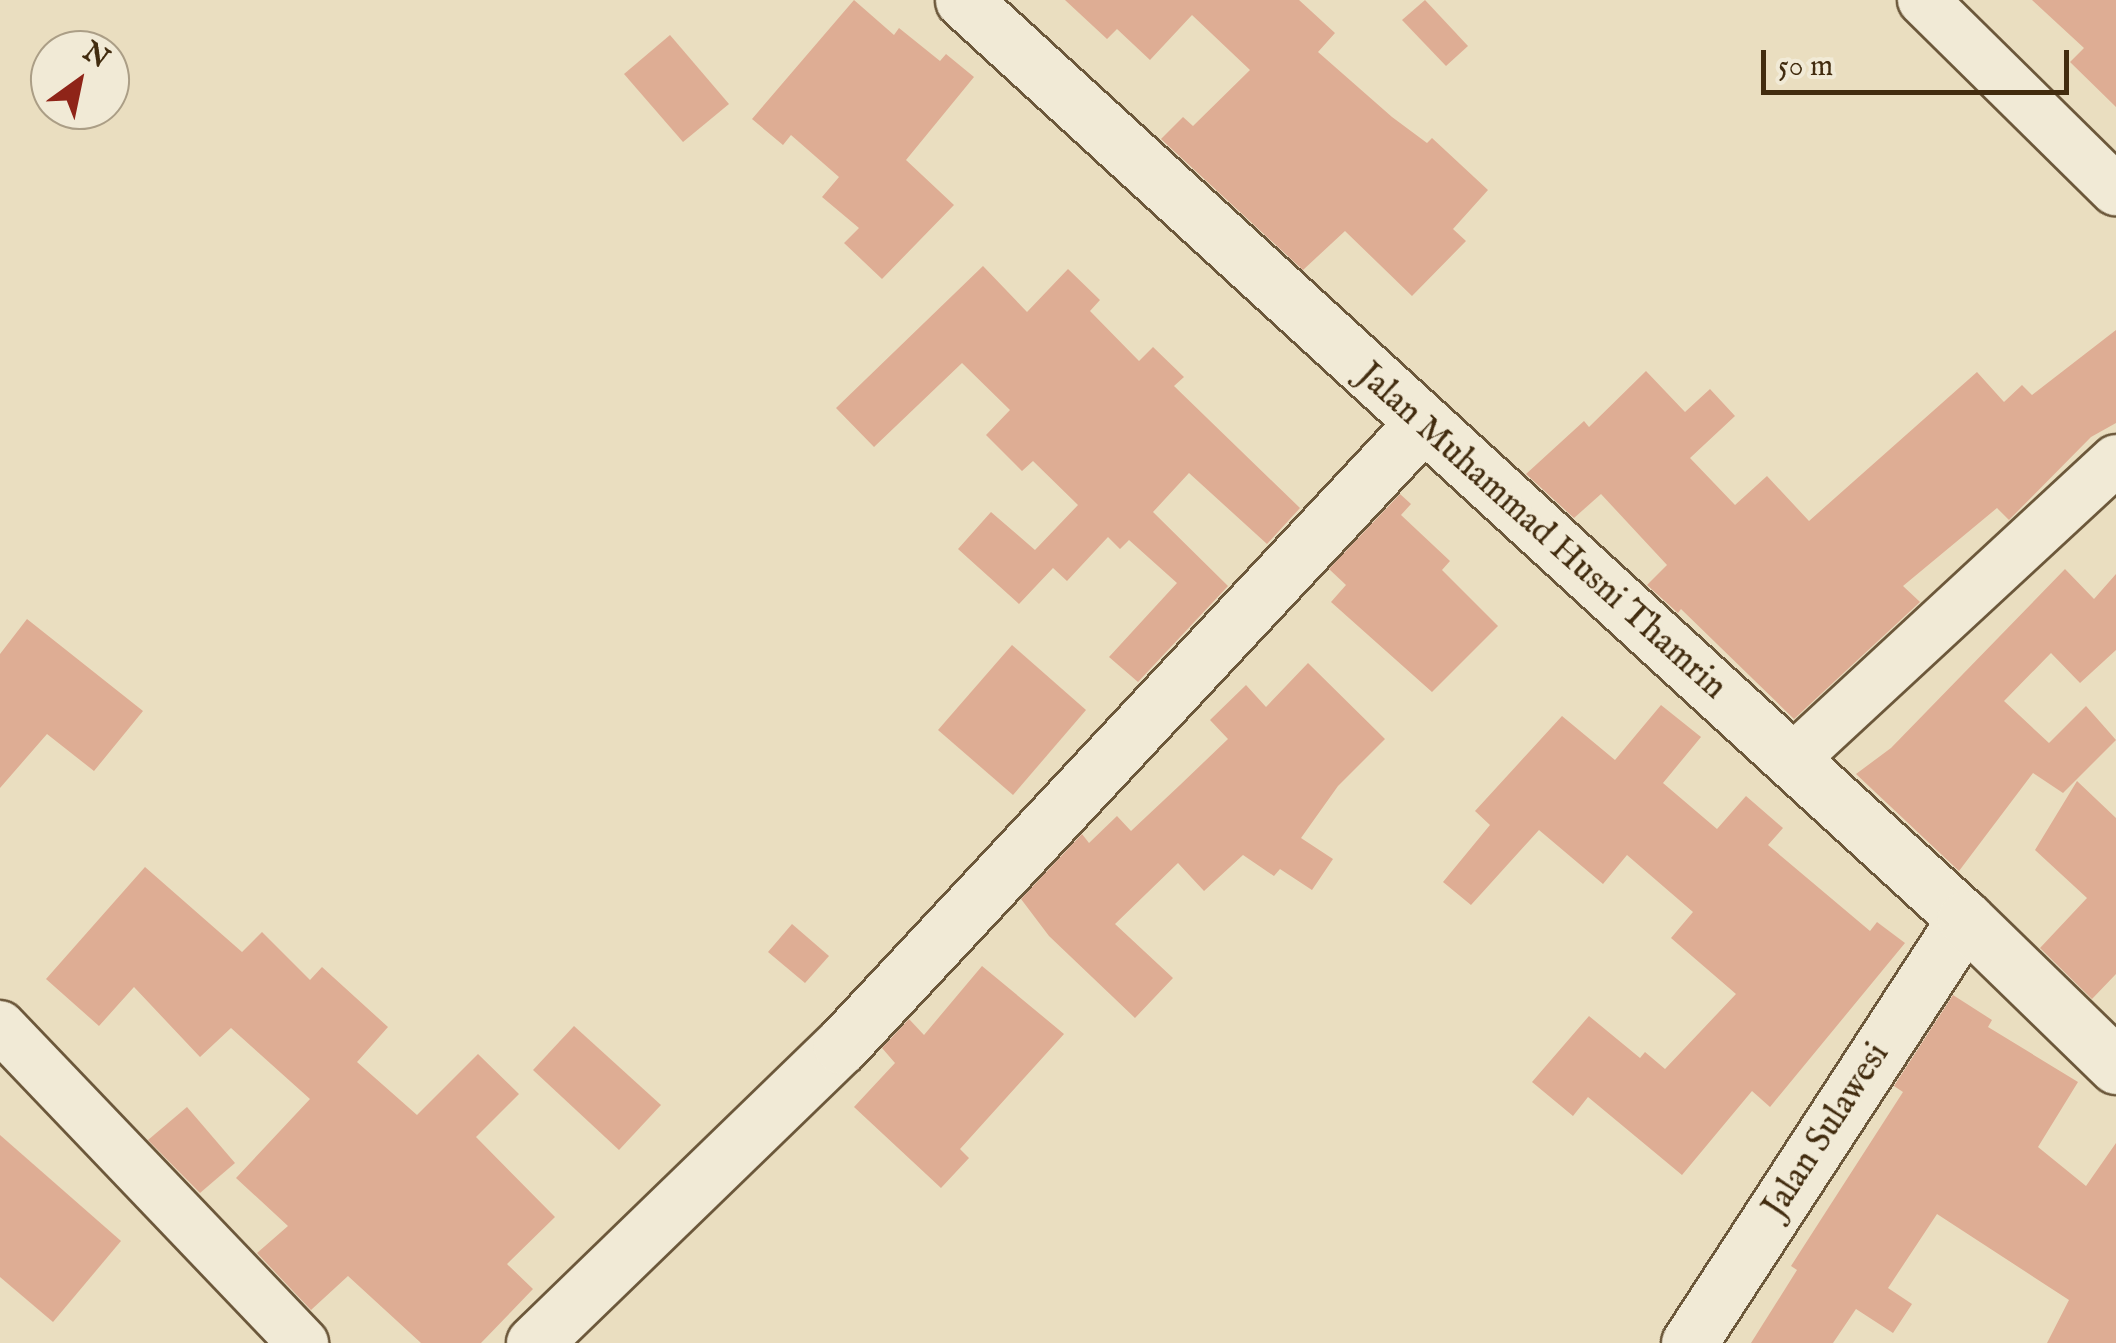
<!DOCTYPE html>
<style>
body{margin:0}
#map{position:relative;width:2116px;height:1343px;overflow:hidden;background:#eadec0;font-family:"IM FELL English",serif}
div>[style]{position:absolute}
[style*='--x']{left:calc(var(--x)*1px);top:calc(var(--y)*1px);width:calc(var(--w)*1px);rotate:calc(var(--a)*1deg)}
.building>*{inset:0;background:#dead94}
.roads{filter:drop-shadow(2px 0 #6c583b) drop-shadow(-2px 0 #6c583b) drop-shadow(0 2px #6c583b) drop-shadow(0 -2px #6c583b)}
.minor>*{height:50px;margin:-25px;padding:0 25px;transform-origin:25px;border-radius:25px;background:#f1ead6}
.tertiary>*{height:55px;margin:-27.5px;padding:0 27.5px;transform-origin:27.5px;border-radius:27.5px;background:#f1ead6}
.secondary>*{height:55px;margin:-27.5px;padding:0 27.5px;transform-origin:27.5px;border-radius:27.5px;background:#f1ead6}
span{translate:-50% -50%;white-space:nowrap;text-align:center;line-height:1.15;-webkit-text-stroke:8px #f1ead6;paint-order:stroke}
.street-label{font-size:35px;color:#422c0f}
.north{position:absolute;left:30px;top:30px;width:100px;height:100px;box-sizing:border-box;background:#f1ead6;border:2px solid #ab9e86;border-radius:50%;rotate:33deg;font-size:28px;font-weight:700;line-height:40px;text-align:center;color:#422c0f}
.north::after{content:'';display:block;margin:auto;width:35px;height:45px;background:#8f2418;clip-path:polygon(50% 0,100% 100%,50% 72%,0 100%)}
.scale{position:absolute;left:1761px;top:50px;width:308px;height:45px;box-sizing:border-box;border:5px solid #422c0f;border-top:0;padding-left:12px;font-size:30px;line-height:35px;white-space:nowrap;color:#422c0f;-webkit-text-stroke:8px #f1ead6;paint-order:stroke}
</style>
<div id="map">
<div class="building">
<i style="clip-path:polygon(854px 0,894px 35px,899px 28px,940px 61px,946px 54px,974px 77px,906px 160px,954px 205px,882px 279px,844px 243px,859px 228px,822px 197px,839px 177px,791px 135px,783px 145px,752px 119px)"></i>
<i style="clip-path:polygon(1065px 0,1299px 0,1335px 33px,1318px 52px,1392px 117px,1427px 143px,1432px 138px,1488px 190px,1453px 229px,1466px 241px,1412px 296px,1345px 231px,1303px 270px,1161px 139px,1183px 117px,1193px 126px,1250px 70px,1192px 15px,1150px 60px,1117px 29px,1107px 39px)"></i>
<i style="clip-path:polygon(1425px 0,1468px 46px,1446px 66px,1402px 20px)"></i>
<i style="clip-path:polygon(2032px 0,2116px 0,2116px 107px,2070px 62px,2084px 48px)"></i>
<i style="clip-path:polygon(670px 35px,729px 104px,683px 142px,624px 74px)"></i>
<i style="clip-path:polygon(983px 266px,1027px 312px,1068px 269px,1100px 300px,1090px 311px,1139px 361px,1153px 347px,1184px 377px,1174px 386px,1300px 508px,1267px 544px,1189px 473px,1153px 512px,1228px 586px,1138px 682px,1109px 657px,1177px 583px,1129px 540px,1120px 549px,1108px 537px,1067px 581px,1053px 568px,1019px 604px,958px 549px,991px 512px,1035px 550px,1078px 505px,1033px 461px,1022px 471px,986px 435px,1010px 410px,962px 363px,874px 447px,836px 408px)"></i>
<i style="clip-path:polygon(2116px 330px,2116px 423px,2091px 437px,2009px 520px,1997px 508px,1903px 586px,1920px 602px,1794px 719px,1681px 609px,1678px 613px,1647px 585px,1667px 565px,1601px 494px,1574px 518px,1526px 474px,1584px 421px,1589px 427px,1646px 371px,1685px 412px,1710px 389px,1735px 416px,1690px 458px,1735px 505px,1767px 476px,1809px 521px,1977px 372px,2004px 402px,2022px 385px,2032px 395px)"></i>
<i style="clip-path:polygon(1400px 494px,1411px 504px,1401px 515px,1450px 561px,1442px 570px,1498px 626px,1432px 692px,1331px 602px,1346px 585px,1329px 569px)"></i>
<i style="clip-path:polygon(2065px 569px,2094px 599px,2116px 574px,2116px 650px,2080px 683px,2051px 653px,2004px 701px,2049px 743px,2086px 706px,2116px 740px,2063px 793px,2033px 773px,1959px 871px,1856px 774px,1891px 748px)"></i>
<i style="clip-path:polygon(27px 619px,143px 711px,94px 771px,47px 734px,0 788px,0 654px)"></i>
<i style="clip-path:polygon(1012px 645px,1086px 710px,1013px 795px,938px 730px)"></i>
<i style="clip-path:polygon(1308px 663px,1385px 739px,1338px 786px,1301px 838px,1333px 859px,1312px 890px,1280px 869px,1274px 876px,1243px 855px,1204px 891px,1178px 863px,1115px 924px,1173px 978px,1135px 1018px,1049px 936px,1021px 899px,1082px 834px,1089px 843px,1117px 816px,1131px 831px,1180px 785px,1228px 739px,1210px 720px,1246px 685px,1266px 707px)"></i>
<i style="clip-path:polygon(1661px 705px,1701px 737px,1663px 783px,1717px 829px,1746px 796px,1783px 828px,1768px 845px,1870px 931px,1877px 922px,1905px 943px,1770px 1107px,1752px 1091px,1682px 1175px,1588px 1097px,1573px 1116px,1532px 1082px,1589px 1016px,1640px 1058px,1645px 1052px,1665px 1069px,1736px 994px,1671px 938px,1693px 912px,1627px 855px,1603px 884px,1539px 830px,1471px 905px,1443px 882px,1490px 825px,1475px 811px,1562px 716px,1615px 760px)"></i>
<i style="clip-path:polygon(2077px 781px,2116px 818px,2116px 974px,2092px 999px,2040px 948px,2087px 898px,2035px 850px)"></i>
<i style="clip-path:polygon(145px 867px,242px 952px,262px 932px,310px 980px,322px 967px,388px 1027px,357px 1062px,417px 1115px,478px 1054px,519px 1094px,476px 1137px,555px 1217px,507px 1264px,533px 1289px,481px 1343px,421px 1343px,348px 1276px,311px 1310px,257px 1253px,288px 1226px,236px 1178px,310px 1099px,231px 1028px,200px 1057px,134px 987px,99px 1026px,46px 979px)"></i>
<i style="clip-path:polygon(792px 924px,829px 956px,805px 983px,768px 952px)"></i>
<i style="clip-path:polygon(982px 966px,1064px 1034px,960px 1149px,969px 1158px,941px 1188px,854px 1107px,895px 1063px,882px 1048px,909px 1019px,924px 1035px)"></i>
<i style="clip-path:polygon(1953px 995px,1992px 1020px,1988px 1027px,2078px 1082px,2038px 1147px,2086px 1186px,2116px 1143px,2116px 1343px,2047px 1343px,2069px 1300px,1937px 1214px,1888px 1288px,1912px 1304px,1893px 1333px,1856px 1309px,1833px 1343px,1751px 1343px,1797px 1270px,1791px 1266px,1903px 1092px,1894px 1086px)"></i>
<i style="clip-path:polygon(574px 1026px,661px 1105px,619px 1150px,533px 1070px)"></i>
<i style="clip-path:polygon(187px 1107px,235px 1163px,200px 1193px,148px 1140px)"></i>
<i style="clip-path:polygon(0 1135px,121px 1241px,53px 1322px,0 1277px)"></i>
</div>
<div class="roads">
<div class="minor">
<i style="--x:1923;--y:0;--w:271;--a:44.6"></i>
<i style="--x:1791;--y:761;--w:443;--a:-42.8"></i>
<i style="--x:0;--y:1026;--w:439;--a:46.3"></i>
</div>
<div class="tertiary">
<i style="--x:534;--y:1343;--w:427;--a:-44.1"></i>
<i style="--x:841;--y:1046;--w:851;--a:-46.95"></i>
<i style="--x:1689;--y:1343;--w:506;--a:-56.94"></i>
</div>
<div class="secondary">
<i style="--x:963;--y:0;--w:1360;--a:42.53"></i>
<i style="--x:1965;--y:919;--w:211;--a:44.2"></i>
</div>
</div>
<div class="street-label">
<span style="left:1541px;top:532px;rotate:42deg">Jalan Muhammad Husni Thamrin</span>
<span style="left:1827px;top:1131px;rotate:-57deg">Jalan Sulawesi</span>
</div>
<div class="north">N</div>
<div class="scale">50 m</div>
</div>
